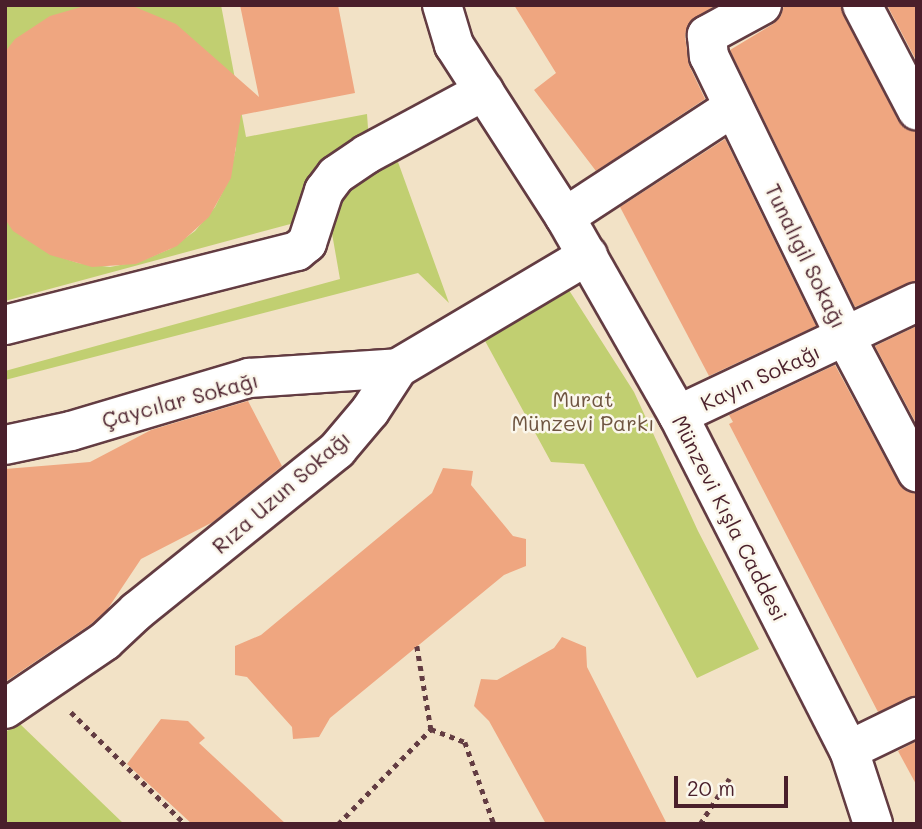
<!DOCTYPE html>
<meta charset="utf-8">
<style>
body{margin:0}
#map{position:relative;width:922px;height:829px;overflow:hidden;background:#f2e2c6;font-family:Mali,sans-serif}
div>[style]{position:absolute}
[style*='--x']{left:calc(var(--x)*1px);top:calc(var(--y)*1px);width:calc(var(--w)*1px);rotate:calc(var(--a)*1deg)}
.green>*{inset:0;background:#c1cf71}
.building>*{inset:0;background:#efa680}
.path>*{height:4.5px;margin-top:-2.25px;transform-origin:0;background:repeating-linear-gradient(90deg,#633c42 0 5px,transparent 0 10px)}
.roads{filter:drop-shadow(2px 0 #633c42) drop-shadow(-2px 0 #633c42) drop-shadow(0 2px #633c42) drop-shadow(0 -2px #633c42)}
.minor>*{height:38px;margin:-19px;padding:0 19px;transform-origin:19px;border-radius:19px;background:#fff}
span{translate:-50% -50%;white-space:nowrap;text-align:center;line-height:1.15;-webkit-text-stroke:5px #fbf7ec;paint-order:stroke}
.street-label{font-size:21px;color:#4a1f2b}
.park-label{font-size:21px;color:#6e5440}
.frame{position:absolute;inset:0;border:7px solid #4a1f2b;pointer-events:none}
.scale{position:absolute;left:674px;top:776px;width:114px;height:32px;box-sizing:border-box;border:4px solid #4a1f2b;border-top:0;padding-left:9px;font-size:21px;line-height:24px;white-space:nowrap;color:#4a1f2b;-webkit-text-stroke:5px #fbf7ec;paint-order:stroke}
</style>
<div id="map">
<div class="green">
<i style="clip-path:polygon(5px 5px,221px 5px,246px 137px,367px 114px,369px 142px,298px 222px,5px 301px,5px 219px,48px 253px,78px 263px,110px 267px,141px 261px,170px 249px,195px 231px,215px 207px,229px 179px,236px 148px,235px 117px,5px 55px)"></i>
<i style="clip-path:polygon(398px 162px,449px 303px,418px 273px,5px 380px,5px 371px,340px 279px,330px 222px,341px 196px,378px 167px)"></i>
<i style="clip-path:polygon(567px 287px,634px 392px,698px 531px,759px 649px,697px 678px,584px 464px,551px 462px,484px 339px)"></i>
<i style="clip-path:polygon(20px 724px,124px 824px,5px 824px,5px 732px)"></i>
</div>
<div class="building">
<i style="clip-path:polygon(88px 5px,135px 7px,176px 24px,259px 97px,240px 5px,338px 5px,355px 93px,241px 115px,231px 178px,209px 217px,177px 246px,136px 264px,92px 267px,50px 255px,13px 231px,5px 219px,5px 52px,15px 39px,50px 16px)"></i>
<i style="clip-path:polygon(514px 5px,716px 5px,688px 24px,685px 36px,689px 65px,705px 99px,596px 171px,534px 90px,556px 73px)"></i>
<i style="clip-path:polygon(784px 5px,840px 5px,898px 120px,906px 129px,917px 132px,917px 280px,855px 307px,730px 50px,773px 24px,781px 16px)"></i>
<i style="clip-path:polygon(887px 5px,917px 5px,917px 62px)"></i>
<i style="clip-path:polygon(725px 139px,816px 326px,709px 376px,620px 207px)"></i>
<i style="clip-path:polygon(917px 326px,917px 425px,875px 346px)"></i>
<i style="clip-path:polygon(835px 365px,898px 482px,906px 491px,917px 494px,917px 695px,878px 712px,729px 424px,733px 422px,729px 415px)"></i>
<i style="clip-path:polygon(248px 401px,282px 466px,213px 522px,141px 559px,107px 610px,91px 624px,5px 682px,5px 469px,90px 462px,151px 430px)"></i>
<i style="clip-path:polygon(443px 468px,473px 471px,471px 485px,513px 536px,526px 539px,526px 566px,504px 575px,330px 718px,319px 737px,293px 739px,292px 727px,247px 677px,235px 675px,235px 646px,261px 635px,432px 493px)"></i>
<i style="clip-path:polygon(562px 637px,586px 647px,587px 667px,667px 824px,546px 824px,489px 721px,474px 706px,481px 679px,497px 680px,554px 648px)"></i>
<i style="clip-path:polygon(161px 719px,188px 721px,205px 738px,199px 743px,286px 824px,192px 824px,127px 764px)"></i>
<i style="clip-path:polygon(917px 741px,917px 786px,898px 751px)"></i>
</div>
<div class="path">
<i style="--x:417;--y:646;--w:84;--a:80.4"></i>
<i style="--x:71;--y:712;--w:160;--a:44.5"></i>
<i style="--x:338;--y:824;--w:133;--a:-45.6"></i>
<i style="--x:431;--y:729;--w:36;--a:21"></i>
<i style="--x:465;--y:742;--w:87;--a:70.5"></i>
<i style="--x:700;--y:824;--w:54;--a:-57.2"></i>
</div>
<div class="roads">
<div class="minor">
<i style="--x:442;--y:5;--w:42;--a:73.3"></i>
<i style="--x:454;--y:45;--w:205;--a:57.2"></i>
<i style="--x:565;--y:217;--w:228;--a:60.3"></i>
<i style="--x:678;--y:415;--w:376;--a:63"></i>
<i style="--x:849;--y:750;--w:78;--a:72"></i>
<i style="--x:762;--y:5;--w:63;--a:151.4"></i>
<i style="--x:707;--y:35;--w:21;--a:85"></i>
<i style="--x:709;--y:56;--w:314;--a:64.1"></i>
<i style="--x:846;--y:338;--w:152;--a:62.1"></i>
<i style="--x:862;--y:5;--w:119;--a:62.4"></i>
<i style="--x:565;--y:217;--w:201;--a:-33.2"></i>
<i style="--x:5;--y:325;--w:301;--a:-14.2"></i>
<i style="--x:297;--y:251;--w:13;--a:-39"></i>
<i style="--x:307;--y:243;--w:55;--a:-71.9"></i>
<i style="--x:324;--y:191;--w:20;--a:-53"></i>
<i style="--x:336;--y:175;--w:37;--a:-34"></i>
<i style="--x:367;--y:154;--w:133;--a:-28.3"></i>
<i style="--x:678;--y:415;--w:264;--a:-25.3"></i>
<i style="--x:5;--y:445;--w:67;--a:-12"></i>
<i style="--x:71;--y:431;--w:186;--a:-16.6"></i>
<i style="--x:249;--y:378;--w:149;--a:-3.8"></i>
<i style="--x:5;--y:709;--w:121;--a:-34.2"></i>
<i style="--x:105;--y:641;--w:44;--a:-43.2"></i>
<i style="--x:137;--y:611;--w:257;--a:-38.8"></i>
<i style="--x:337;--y:450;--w:51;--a:-49.8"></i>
<i style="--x:370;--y:411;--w:51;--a:-56.9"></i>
<i style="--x:398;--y:368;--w:221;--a:-30.7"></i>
<i style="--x:849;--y:750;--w:76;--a:-25.9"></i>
</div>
</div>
<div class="street-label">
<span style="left:806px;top:256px;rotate:64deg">Tunalıgil Sokağı</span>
<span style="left:760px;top:377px;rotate:-25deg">Kayın Sokağı</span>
<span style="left:180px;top:400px;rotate:-15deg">Çaycılar Sokağı</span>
<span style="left:281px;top:492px;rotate:-41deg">Rıza Uzun Sokağı</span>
<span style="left:730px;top:518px;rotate:63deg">Münzevi Kışla Caddesi</span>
</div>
<div class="park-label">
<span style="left:583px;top:411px">Murat<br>Münzevi Parkı</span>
</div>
<div class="frame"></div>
<div class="scale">20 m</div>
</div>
